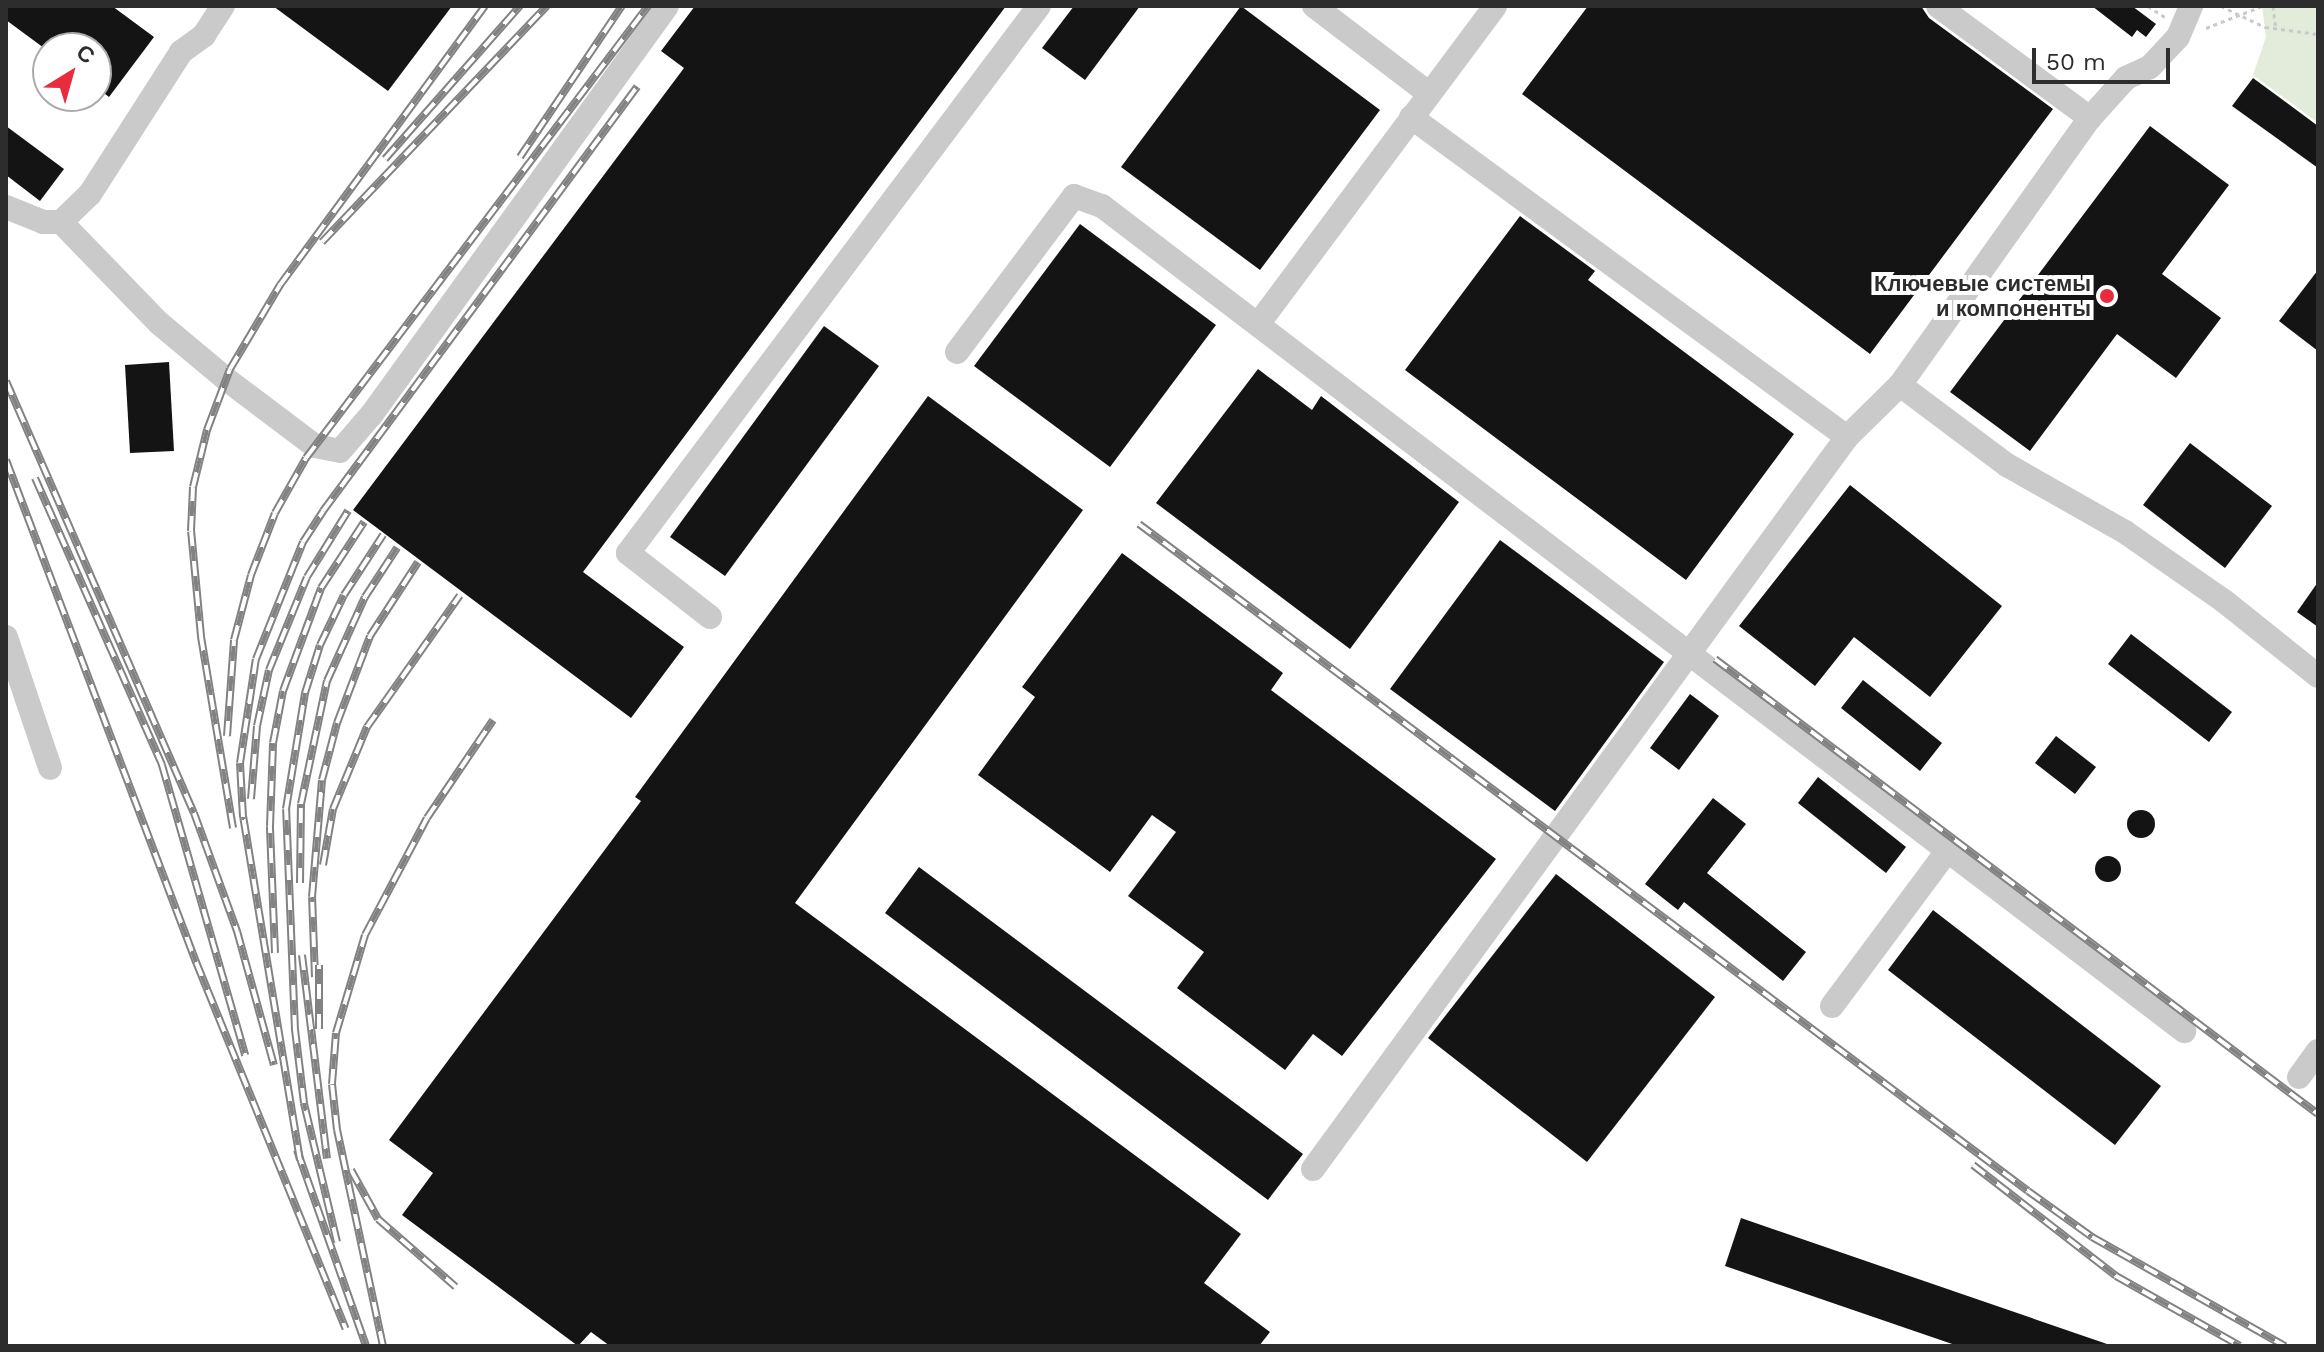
<!DOCTYPE html>
<meta charset="utf-8">
<style>
body{margin:0}
#map{position:relative;width:2324px;height:1352px;overflow:hidden;background:#fff;font-family:"Work Sans",sans-serif}
div>[style]{position:absolute}
[style*='--x']{left:calc(var(--x)*1px);top:calc(var(--y)*1px);width:calc(var(--w)*1px);rotate:calc(var(--a)*1deg)}
.green>*{inset:0;background:#e3ebda}
.building>*{inset:0;background:#141414}
.round{border-radius:50%}
.path>*{height:3px;margin-top:-1.5px;transform-origin:0;background:repeating-linear-gradient(90deg,#cacaca 0 4px,transparent 0 8px)}
.minor>*{height:24px;margin:-12px;padding:0 12px;transform-origin:12px;border-radius:12px;background:#cacaca}
.rail>*{height:8px;margin-top:-4px;transform-origin:0;background:repeating-linear-gradient(90deg,#fff 0 15px,#828282 0 30px);box-sizing:border-box;border-block:2px solid #828282}
.dots>*{width:22px;height:22px;translate:-50% -50%;box-sizing:border-box;border:4px solid #fff;border-radius:50%}
span{translate:-50% -50%;white-space:nowrap;text-align:center;line-height:1.15;-webkit-text-stroke:8px #fff;paint-order:stroke}
.poi-label{font-size:22px;color:#2d2d2d;font-weight:700}
.right{translate:-100% -50%;text-align:right}
.frame{position:absolute;inset:0;border:8px solid #2d2d2d;pointer-events:none}
.north{position:absolute;left:32px;top:32px;width:80px;height:80px;box-sizing:border-box;background:#fff;border:2px solid #ababab;border-radius:50%;rotate:37deg;font-size:22px;font-weight:700;line-height:32px;text-align:center;color:#2d2d2d}
.north::after{content:'';display:block;margin:auto;width:28px;height:36px;background:#e82b3d;clip-path:polygon(50% 0,100% 100%,50% 72%,0 100%)}
.scale{position:absolute;left:2032px;top:48px;width:138px;height:36px;box-sizing:border-box;border:4px solid #2d2d2d;border-top:0;padding-left:10px;font-size:24px;line-height:28px;white-space:nowrap;color:#2d2d2d;-webkit-text-stroke:6px #fff;paint-order:stroke}
</style>
<div id="map">
<div class="green">
<i style="clip-path:polygon(2262px 6px,2318px 6px,2318px 123px,2253px 75px,2266px 37px)"></i>
</div>
<div class="building">
<i style="clip-path:polygon(6px 6px,112px 6px,154px 37px,109px 97px,96px 87px,96px 48px,44px 48px,6px 20px)"></i>
<i style="clip-path:polygon(273px 6px,452px 6px,388px 91px)"></i>
<i style="clip-path:polygon(695px 6px,1006px 6px,583px 572px,684px 647px,631px 718px,353px 510px,684px 68px,661px 51px)"></i>
<i style="clip-path:polygon(1074px 6px,1140px 6px,1085px 80px,1042px 48px)"></i>
<i style="clip-path:polygon(1241px 6px,1380px 110px,1260px 270px,1121px 167px)"></i>
<i style="clip-path:polygon(1588px 6px,1921px 6px,1929px 18px,2053px 109px,1870px 354px,1522px 94px)"></i>
<i style="clip-path:polygon(2092px 6px,2132px 6px,2156px 24px,2146px 37px,2137px 30px,2132px 37px)"></i>
<i style="clip-path:polygon(2253px 78px,2318px 126px,2318px 168px,2232px 106px)"></i>
<i style="clip-path:polygon(6px 126px,64px 169px,40px 201px,6px 175px)"></i>
<i style="clip-path:polygon(2150px 126px,2229px 185px,2162px 274px,2221px 318px,2176px 378px,2117px 334px,2030px 451px,1950px 392px)"></i>
<i style="clip-path:polygon(1520px 216px,1595px 271px,1588px 280px,1794px 434px,1686px 580px,1405px 370px)"></i>
<i style="clip-path:polygon(1080px 224px,1216px 325px,1110px 467px,974px 366px)"></i>
<i style="clip-path:polygon(2318px 270px,2318px 351px,2279px 321px)"></i>
<i style="clip-path:polygon(824px 326px,879px 366px,725px 576px,670px 537px)"></i>
<i style="clip-path:polygon(169px 362px,174px 451px,130px 453px,125px 365px)"></i>
<i style="clip-path:polygon(1258px 369px,1312px 410px,1321px 396px,1459px 502px,1350px 649px,1156px 503px)"></i>
<i style="clip-path:polygon(928px 396px,1083px 510px,795px 903px,1241px 1234px,1204px 1283px,1270px 1332px,1259px 1346px,610px 1346px,591px 1332px,578px 1346px,402px 1215px,433px 1173px,389px 1140px,641px 801px,635px 797px)"></i>
<i style="clip-path:polygon(2190px 443px,2272px 506px,2225px 568px,2143px 505px)"></i>
<i style="clip-path:polygon(1850px 485px,2002px 606px,1930px 697px,1854px 637px,1815px 686px,1739px 626px)"></i>
<i style="clip-path:polygon(1500px 540px,1664px 662px,1555px 811px,1390px 689px)"></i>
<i style="clip-path:polygon(1122px 553px,1283px 673px,1271px 690px,1496px 859px,1342px 1056px,1313px 1034px,1285px 1070px,1177px 988px,1204px 952px,1128px 896px,1176px 832px,1152px 815px,1110px 872px,978px 775px,1035px 697px,1022px 687px)"></i>
<i style="clip-path:polygon(2318px 582px,2318px 627px,2297px 612px)"></i>
<i style="clip-path:polygon(2131px 634px,2232px 712px,2209px 742px,2108px 664px)"></i>
<i style="clip-path:polygon(1863px 680px,1942px 743px,1920px 771px,1841px 708px)"></i>
<i style="clip-path:polygon(1690px 694px,1719px 716px,1679px 770px,1650px 748px)"></i>
<i style="clip-path:polygon(2056px 736px,2096px 767px,2075px 794px,2035px 763px)"></i>
<i style="clip-path:polygon(1818px 777px,1906px 847px,1886px 873px,1798px 803px)"></i>
<i style="clip-path:polygon(1713px 798px,1746px 824px,1707px 873px,1806px 952px,1783px 981px,1684px 902px,1678px 910px,1645px 884px)"></i>
<i class="round" style="left:2127px;top:810px;width:28px;height:28px"></i>
<i class="round" style="left:2095px;top:856px;width:26px;height:26px"></i>
<i style="clip-path:polygon(919px 867px,1303px 1154px,1268px 1200px,885px 913px)"></i>
<i style="clip-path:polygon(1556px 874px,1715px 997px,1587px 1162px,1428px 1038px)"></i>
<i style="clip-path:polygon(1933px 910px,2161px 1086px,2115px 1145px,1888px 970px)"></i>
<i style="clip-path:polygon(1741px 1218px,2107px 1344px,2106px 1346px,1958px 1346px,1725px 1266px)"></i>
</div>
<div class="path">
<i style="--x:2148;--y:6;--w:20;--a:33"></i>
<i style="--x:2221;--y:6;--w:49;--a:25.5"></i>
<i style="--x:2265;--y:27;--w:53;--a:7.5"></i>
<i style="--x:2273;--y:6;--w:23;--a:83"></i>
<i style="--x:2206;--y:28;--w:60;--a:-21.4"></i>
</div>
<div class="minor">
<i style="--x:1314;--y:6;--w:143;--a:37.3"></i>
<i style="--x:1938;--y:6;--w:189;--a:36.4"></i>
<i style="--x:2090;--y:118;--w:54;--a:-48"></i>
<i style="--x:2126;--y:78;--w:26;--a:-25"></i>
<i style="--x:2150;--y:67;--w:41;--a:-47"></i>
<i style="--x:2178;--y:37;--w:34;--a:-67"></i>
<i style="--x:1411;--y:117;--w:541;--a:36.28"></i>
<i style="--x:6;--y:207;--w:40;--a:22"></i>
<i style="--x:43;--y:222;--w:18;--a:0"></i>
<i style="--x:61;--y:222;--w:40;--a:-44"></i>
<i style="--x:90;--y:194;--w:169;--a:-57.3"></i>
<i style="--x:181;--y:52;--w:29;--a:-36"></i>
<i style="--x:204;--y:35;--w:35;--a:-57"></i>
<i style="--x:61;--y:222;--w:141;--a:45.9"></i>
<i style="--x:159;--y:323;--w:87;--a:39.9"></i>
<i style="--x:226;--y:379;--w:111;--a:37"></i>
<i style="--x:315;--y:446;--w:25;--a:11"></i>
<i style="--x:340;--y:451;--w:49;--a:-49.1"></i>
<i style="--x:372;--y:414;--w:503;--a:-54.13"></i>
<i style="--x:1259;--y:323;--w:395;--a:-53.3"></i>
<i style="--x:957;--y:352;--w:195;--a:-53.1"></i>
<i style="--x:1074;--y:196;--w:30;--a:20"></i>
<i style="--x:1102;--y:206;--w:1361;--a:37.32"></i>
<i style="--x:1900;--y:385;--w:134;--a:36.8"></i>
<i style="--x:2007;--y:465;--w:136;--a:29.6"></i>
<i style="--x:2125;--y:532;--w:121;--a:34.9"></i>
<i style="--x:2224;--y:601;--w:120;--a:38.6"></i>
<i style="--x:710;--y:617;--w:104;--a:-142"></i>
<i style="--x:628;--y:553;--w:684;--a:-53.08"></i>
<i style="--x:6;--y:637;--w:138;--a:71.4"></i>
<i style="--x:1832;--y:1006;--w:193;--a:-53.4"></i>
<i style="--x:2299;--y:1077;--w:32;--a:-54"></i>
<i style="--x:1313;--y:1169;--w:906;--a:-53.89"></i>
<i style="--x:1847;--y:437;--w:74;--a:-44.5"></i>
<i style="--x:1900;--y:385;--w:328;--a:-54.6"></i>
</div>
<div class="rail">
<i style="--x:520;--y:157;--w:182;--a:-56"></i>
<i style="--x:385;--y:159;--w:204;--a:-48.6"></i>
<i style="--x:322;--y:242;--w:326;--a:-46.4"></i>
<i style="--x:6;--y:381;--w:471;--a:66.5"></i>
<i style="--x:194;--y:813;--w:126;--a:70"></i>
<i style="--x:237;--y:931;--w:139;--a:74.6"></i>
<i style="--x:6;--y:460;--w:537;--a:69.27"></i>
<i style="--x:196;--y:962;--w:396;--a:67.8"></i>
<i style="--x:35;--y:478;--w:314;--a:66.1"></i>
<i style="--x:162;--y:765;--w:302;--a:74"></i>
<i style="--x:1139;--y:524;--w:1111;--a:36.88"></i>
<i style="--x:2028;--y:1191;--w:79;--a:35.7"></i>
<i style="--x:2092;--y:1237;--w:222;--a:29.5"></i>
<i style="--x:1715;--y:659;--w:755;--a:37.04"></i>
<i style="--x:227;--y:736;--w:96;--a:-85.8"></i>
<i style="--x:234;--y:640;--w:67;--a:-75.3"></i>
<i style="--x:251;--y:575;--w:66;--a:-68.8"></i>
<i style="--x:275;--y:513;--w:63;--a:-60.6"></i>
<i style="--x:306;--y:458;--w:567;--a:-52.89"></i>
<i style="--x:251;--y:799;--w:73;--a:-85.3"></i>
<i style="--x:257;--y:726;--w:57;--a:-77.9"></i>
<i style="--x:269;--y:670;--w:100;--a:-67.8"></i>
<i style="--x:307;--y:577;--w:78;--a:-58.2"></i>
<i style="--x:233;--y:828;--w:195;--a:-99.5"></i>
<i style="--x:201;--y:636;--w:105;--a:-95.4"></i>
<i style="--x:191;--y:531;--w:44;--a:-87.4"></i>
<i style="--x:193;--y:487;--w:59;--a:-76.2"></i>
<i style="--x:207;--y:430;--w:65;--a:-69.3"></i>
<i style="--x:230;--y:369;--w:98;--a:-59.2"></i>
<i style="--x:280;--y:285;--w:346;--a:-53.7"></i>
<i style="--x:323;--y:865;--w:57;--a:-79.9"></i>
<i style="--x:333;--y:809;--w:89;--a:-67.5"></i>
<i style="--x:367;--y:727;--w:161;--a:-54.8"></i>
<i style="--x:300;--y:883;--w:79;--a:-89.3"></i>
<i style="--x:301;--y:804;--w:126;--a:-78.1"></i>
<i style="--x:327;--y:681;--w:92;--a:-65.7"></i>
<i style="--x:365;--y:597;--w:59;--a:-56.9"></i>
<i style="--x:275;--y:953;--w:127;--a:-92.3"></i>
<i style="--x:270;--y:826;--w:83;--a:-87.9"></i>
<i style="--x:273;--y:743;--w:53;--a:-79.1"></i>
<i style="--x:283;--y:691;--w:110;--a:-69.7"></i>
<i style="--x:321;--y:588;--w:79;--a:-56.9"></i>
<i style="--x:302;--y:955;--w:205;--a:83"></i>
<i style="--x:315;--y:977;--w:80;--a:-92.1"></i>
<i style="--x:312;--y:897;--w:117;--a:-85.1"></i>
<i style="--x:322;--y:780;--w:59;--a:-75.3"></i>
<i style="--x:337;--y:723;--w:93;--a:-69.2"></i>
<i style="--x:370;--y:636;--w:88;--a:-57"></i>
<i style="--x:319;--y:1029;--w:64;--a:-90"></i>
<i style="--x:297;--y:1150;--w:208;--a:70.6"></i>
<i style="--x:300;--y:1160;--w:348;--a:-99.4"></i>
<i style="--x:243;--y:817;--w:54;--a:-93.2"></i>
<i style="--x:240;--y:763;--w:105;--a:-81.3"></i>
<i style="--x:256;--y:659;--w:126;--a:-68.1"></i>
<i style="--x:303;--y:542;--w:37;--a:-57"></i>
<i style="--x:323;--y:511;--w:528;--a:-53.48"></i>
<i style="--x:1973;--y:1165;--w:181;--a:37.8"></i>
<i style="--x:2116;--y:1276;--w:142;--a:29.4"></i>
<i style="--x:351;--y:1170;--w:56;--a:61.1"></i>
<i style="--x:378;--y:1219;--w:103;--a:41.1"></i>
<i style="--x:337;--y:1242;--w:143;--a:-103.4"></i>
<i style="--x:304;--y:1103;--w:74;--a:-97"></i>
<i style="--x:295;--y:1030;--w:221;--a:-92.3"></i>
<i style="--x:286;--y:809;--w:118;--a:-80.7"></i>
<i style="--x:305;--y:693;--w:50;--a:-72.6"></i>
<i style="--x:320;--y:645;--w:55;--a:-64.4"></i>
<i style="--x:344;--y:595;--w:72;--a:-57"></i>
<i style="--x:383;--y:1346;--w:221;--a:-102"></i>
<i style="--x:337;--y:1130;--w:46;--a:-96.2"></i>
<i style="--x:332;--y:1084;--w:51;--a:-85.5"></i>
<i style="--x:336;--y:1033;--w:102;--a:-73.5"></i>
<i style="--x:365;--y:935;--w:132;--a:-62.1"></i>
<i style="--x:427;--y:818;--w:118;--a:-56"></i>
</div>
<div class="dots">
<i style="left:2107px;top:296px;background:#e82b3d"></i>
</div>
<div class="poi-label">
<span class="right" style="left:2091px;top:296px">Ключевые системы<br>и компоненты</span>
</div>
<div class="frame"></div>
<div class="north">С</div>
<div class="scale">50 m</div>
</div>
